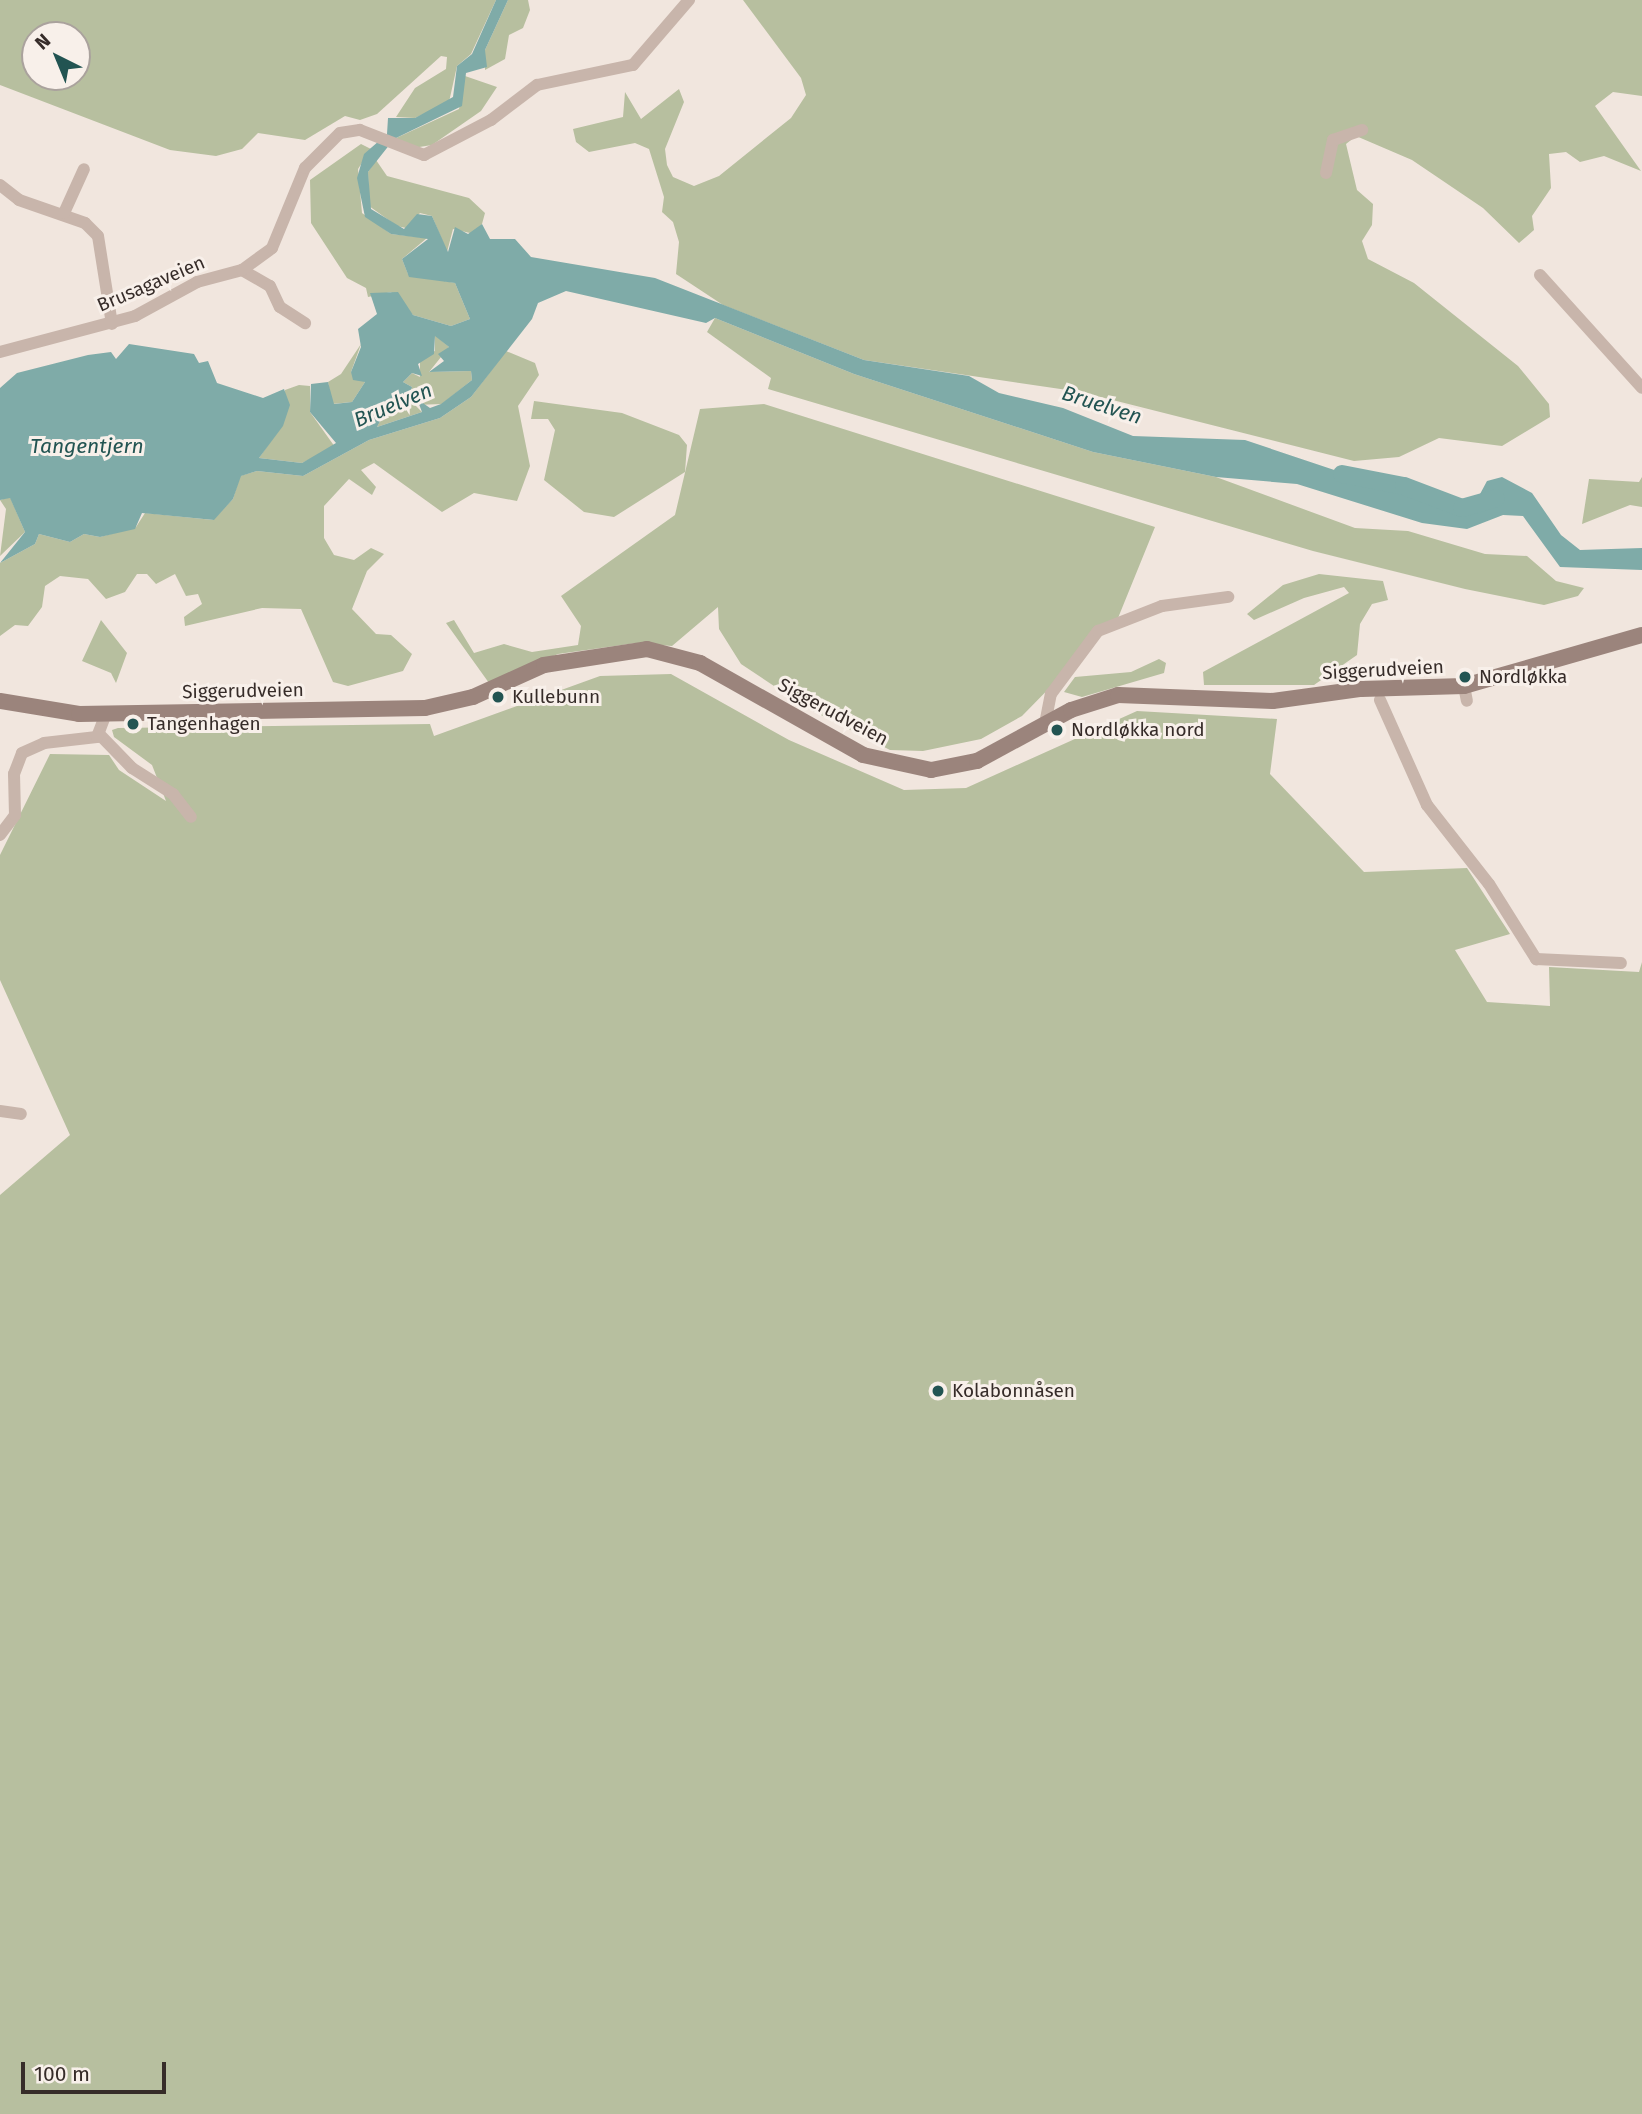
<!DOCTYPE html>
<meta charset="utf-8">
<style>
body{margin:0}
#map{position:relative;width:1642px;height:2114px;overflow:hidden;background:#f1e6de;font-family:"Fira Sans",sans-serif}
div>[style]{position:absolute}
[style*='--x']{left:calc(var(--x)*1px);top:calc(var(--y)*1px);width:calc(var(--w)*1px);rotate:calc(var(--a)*1deg)}
.green>*{inset:0;background:#b7bf9f}
.water>*{inset:0;background:#7faba8}
.river>*{height:18px;margin:-9px;padding:0 9px;transform-origin:9px;border-radius:9px;background:#7faba8}
.minor>*{height:12px;margin:-6px;padding:0 6px;transform-origin:6px;border-radius:6px;background:#c8b5ab}
.secondary>*{height:16px;margin:-8px;padding:0 8px;transform-origin:8px;border-radius:8px;background:#9b847c}
.dots>*{width:19px;height:19px;translate:-50% -50%;box-sizing:border-box;border:4px solid #f8f0ea;border-radius:50%}
span{translate:-50% -50%;white-space:nowrap;text-align:center;line-height:1.15;-webkit-text-stroke:6px #f8f0ea;paint-order:stroke}
.street-label{font-size:19px;color:#362c29}
.poi-label{font-size:19px;color:#362c29}
.left{translate:0 -50%;text-align:left}
.water-label{font-size:21px;color:#225452;font-style:italic}
.north{position:absolute;left:21px;top:21px;width:70px;height:70px;box-sizing:border-box;background:#f8f0ea;border:2px solid #aaa29d;border-radius:50%;rotate:317deg;font-size:19px;font-weight:700;line-height:28px;text-align:center;color:#362c29}
.north::after{content:'';display:block;margin:auto;width:24px;height:32px;background:#225452;clip-path:polygon(50% 0,100% 100%,50% 72%,0 100%)}
.scale{position:absolute;left:21px;top:2062px;width:145px;height:32px;box-sizing:border-box;border:4px solid #362c29;border-top:0;padding-left:9px;font-size:21px;line-height:24px;white-space:nowrap;color:#362c29;-webkit-text-stroke:5px #f8f0ea;paint-order:stroke}
</style>
<div id="map">
<div class="green">
<i style="clip-path:polygon(evenodd,0 0,496px 0,471px 54px,457px 66px,449px 102px,415px 118px,396px 117px,415px 88px,446px 69px,447px 57px,441px 56px,377px 114px,360px 120px,345px 116px,305px 140px,258px 133px,242px 149px,216px 156px,170px 150px,0 85px,0 0,35px 35px,77px 35px,77px 77px,35px 77px,35px 35px)"></i>
<i style="clip-path:polygon(508px 0,528px 0,530px 10px,523px 28px,509px 35px,505px 59px,485px 70px,485px 50px)"></i>
<i style="clip-path:polygon(743px 0,1642px 0,1642px 96px,1613px 92px,1595px 106px,1641px 171px,1604px 156px,1580px 162px,1566px 152px,1549px 154px,1551px 188px,1532px 216px,1534px 230px,1519px 243px,1483px 208px,1412px 160px,1356px 136px,1346px 144px,1357px 190px,1373px 204px,1372px 225px,1362px 241px,1368px 259px,1414px 283px,1518px 366px,1549px 404px,1550px 417px,1502px 446px,1439px 438px,1399px 457px,1354px 461px,1081px 392px,864px 360px,723px 305px,676px 274px,679px 242px,673px 222px,662px 212px,664px 197px,649px 149px,635px 143px,589px 152px,576px 142px,573px 129px,623px 117px,625px 92px,641px 119px,679px 89px,684px 102px,665px 149px,667px 165px,673px 177px,694px 186px,719px 176px,791px 118px,806px 95px,801px 78px)"></i>
<i style="clip-path:polygon(465px 76px,497px 87px,481px 111px,432px 145px,413px 148px,394px 139px,459px 109px)"></i>
<i style="clip-path:polygon(361px 144px,371px 149px,358px 169px,362px 213px,391px 234px,427px 238px,402px 259px,408px 274px,455px 283px,470px 319px,451px 326px,413px 315px,391px 292px,368px 297px,366px 288px,347px 278px,311px 223px,310px 180px)"></i>
<i style="clip-path:polygon(376px 160px,387px 176px,469px 198px,485px 213px,482px 224px,474px 234px,453px 229px,447px 252px,432px 216px,420px 213px,406px 228px,397px 226px,369px 206px,368px 172px)"></i>
<i style="clip-path:polygon(715px 318px,854px 374px,1093px 452px,1216px 477px,1355px 528px,1408px 531px,1485px 554px,1527px 556px,1556px 581px,1584px 588px,1578px 596px,1544px 605px,1465px 589px,1313px 551px,768px 389px,771px 378px,707px 332px)"></i>
<i style="clip-path:polygon(435px 335px,449px 347px,429px 372px,471px 371px,472px 380px,442px 404px,415px 405px,422px 412px,377px 427px,386px 410px,409px 401px,412px 387px,403px 382px,412px 373px,420px 377px,420px 357px,435px 351px)"></i>
<i style="clip-path:polygon(361px 344px,351px 372px,365px 382px,352px 402px,332px 404px,328px 382px,341px 374px)"></i>
<i style="clip-path:polygon(506px 351px,535px 363px,539px 375px,518px 406px,530px 466px,517px 501px,474px 493px,442px 512px,374px 463px,361px 470px,376px 487px,372px 495px,349px 479px,324px 506px,324px 538px,334px 555px,354px 560px,371px 548px,384px 554px,367px 571px,352px 609px,376px 634px,391px 635px,412px 654px,403px 671px,348px 686px,333px 682px,301px 609px,262px 608px,185px 626px,184px 617px,202px 604px,198px 594px,186px 596px,175px 574px,156px 584px,147px 574px,137px 574px,125px 592px,106px 599px,88px 579px,60px 576px,45px 586px,42px 607px,28px 626px,15px 625px,0 636px,0 563px,35px 544px,39px 534px,70px 542px,84px 534px,100px 537px,136px 527px,145px 513px,213px 520px,233px 499px,240px 476px,257px 471px,303px 476px,369px 440px,440px 418px,471px 397px)"></i>
<i style="clip-path:polygon(299px 385px,310px 386px,310px 412px,335px 447px,302px 463px,259px 458px,284px 422px,285px 390px)"></i>
<i style="clip-path:polygon(534px 401px,622px 413px,679px 435px,687px 445px,685px 472px,614px 517px,584px 512px,544px 480px,555px 430px,548px 419px,531px 419px)"></i>
<i style="clip-path:polygon(764px 404px,1155px 527px,1118px 618px,1022px 716px,981px 739px,923px 751px,890px 750px,807px 708px,741px 664px,719px 629px,718px 607px,672px 646px,636px 643px,558px 654px,489px 683px,446px 623px,454px 620px,474px 653px,504px 644px,532px 652px,578px 645px,581px 626px,561px 596px,675px 515px,700px 409px)"></i>
<i style="clip-path:polygon(1642px 477px,1642px 507px,1630px 505px,1582px 524px,1589px 479px,1639px 482px)"></i>
<i style="clip-path:polygon(10px 497px,25px 532px,0 556px,6px 509px,0 500px)"></i>
<i style="clip-path:polygon(1319px 574px,1383px 581px,1388px 600px,1372px 604px,1360px 624px,1357px 655px,1314px 685px,1204px 685px,1203px 672px,1349px 593px,1344px 587px,1304px 598px,1254px 620px,1247px 614px,1283px 585px)"></i>
<i style="clip-path:polygon(101px 620px,127px 653px,116px 683px,111px 673px,82px 661px)"></i>
<i style="clip-path:polygon(1159px 659px,1166px 663px,1164px 673px,1082px 697px,1064px 692px,1075px 677px,1131px 672px)"></i>
<i style="clip-path:polygon(671px 674px,789px 740px,904px 790px,966px 788px,1137px 711px,1277px 719px,1270px 774px,1364px 872px,1467px 868px,1510px 934px,1455px 950px,1487px 1002px,1550px 1006px,1549px 967px,1639px 972px,1642px 962px,1642px 2114px,0 2114px,0 1195px,70px 1135px,0 980px,0 855px,50px 754px,109px 755px,119px 770px,166px 801px,152px 765px,114px 737px,112px 730px,118px 728px,430px 724px,434px 736px,600px 676px)"></i>
</div>
<div class="water">
<i style="clip-path:polygon(evenodd,496px 0,508px 0,485px 50px,487px 67px,466px 73px,462px 106px,394px 139px,368px 172px,371px 209px,404px 229px,417px 214px,432px 216px,448px 252px,455px 227px,468px 234px,482px 224px,490px 239px,515px 239px,531px 257px,655px 278px,864px 360px,969px 376px,999px 393px,1063px 408px,1133px 436px,1245px 440px,1424px 500px,1472px 509px,1487px 481px,1502px 477px,1532px 493px,1561px 535px,1580px 550px,1642px 548px,1642px 570px,1560px 567px,1523px 516px,1503px 515px,1467px 529px,1422px 523px,1297px 484px,1216px 477px,1093px 452px,854px 374px,715px 318px,706px 323px,566px 291px,538px 303px,532px 319px,471px 397px,440px 418px,369px 440px,303px 476px,257px 471px,241px 476px,233px 499px,214px 520px,142px 513px,135px 529px,100px 537px,84px 534px,70px 542px,39px 534px,35px 544px,0 563px,25px 532px,10px 498px,0 500px,0 388px,17px 373px,88px 355px,111px 352px,116px 359px,129px 344px,194px 354px,199px 363px,208px 361px,217px 383px,263px 398px,284px 389px,290px 405px,283px 426px,259px 458px,302px 463px,336px 443px,310px 412px,311px 384px,328px 382px,334px 404px,352px 402px,365px 382px,353px 380px,351px 372px,361px 347px,358px 329px,377px 314px,370px 293px,398px 292px,413px 315px,451px 326px,470px 319px,455px 283px,409px 277px,402px 259px,428px 239px,391px 234px,365px 217px,357px 178px,364px 154px,387px 134px,388px 118px,415px 118px,453px 97px,457px 66px,472px 54px,496px 0,435px 336px,449px 347px,438px 354px,444px 361px,429px 372px,471px 371px,472px 380px,441px 404px,430px 408px,417px 399px,422px 412px,377px 427px,386px 410px,408px 404px,412px 387px,403px 382px,412px 373px,422px 376px,418px 364px,434px 354px,435px 336px)"></i>
</div>
<div class="river">
<i style="--x:1342;--y:474;--w:63;--a:11"></i>
<i style="--x:1404;--y:486;--w:62;--a:20.8"></i>
<i style="--x:1462;--y:508;--w:35;--a:-16"></i>
</div>
<div class="minor">
<i style="--x:1326;--y:173;--w:34;--a:-78"></i>
<i style="--x:1333;--y:140;--w:31;--a:-19"></i>
<i style="--x:0;--y:185;--w:24;--a:38"></i>
<i style="--x:19;--y:200;--w:70;--a:19.2"></i>
<i style="--x:85;--y:223;--w:18;--a:45"></i>
<i style="--x:98;--y:236;--w:89;--a:81"></i>
<i style="--x:64;--y:213;--w:48;--a:-65.6"></i>
<i style="--x:242;--y:270;--w:32;--a:30"></i>
<i style="--x:270;--y:286;--w:23;--a:65"></i>
<i style="--x:280;--y:307;--w:30;--a:33"></i>
<i style="--x:1540;--y:275;--w:152;--a:47.9"></i>
<i style="--x:0;--y:352;--w:140;--a:-14.9"></i>
<i style="--x:135;--y:316;--w:71;--a:-28.7"></i>
<i style="--x:197;--y:282;--w:47;--a:-14.9"></i>
<i style="--x:242;--y:270;--w:37;--a:-36"></i>
<i style="--x:272;--y:248;--w:87;--a:-67.6"></i>
<i style="--x:305;--y:168;--w:49;--a:-45"></i>
<i style="--x:340;--y:133;--w:20;--a:-9"></i>
<i style="--x:360;--y:130;--w:69;--a:21.3"></i>
<i style="--x:424;--y:155;--w:76;--a:-27.6"></i>
<i style="--x:491;--y:120;--w:58;--a:-37.3"></i>
<i style="--x:537;--y:85;--w:98;--a:-11.8"></i>
<i style="--x:633;--y:65;--w:86;--a:-49.3"></i>
<i style="--x:1464;--y:686;--w:15;--a:79"></i>
<i style="--x:1380;--y:700;--w:115;--a:65.9"></i>
<i style="--x:1427;--y:805;--w:100;--a:51.9"></i>
<i style="--x:1489;--y:884;--w:89;--a:57.9"></i>
<i style="--x:1536;--y:959;--w:85;--a:2.7"></i>
<i style="--x:1045;--y:724;--w:31;--a:-79"></i>
<i style="--x:1051;--y:694;--w:79;--a:-53.3"></i>
<i style="--x:1098;--y:631;--w:69;--a:-21.3"></i>
<i style="--x:1162;--y:606;--w:67;--a:-7.8"></i>
<i style="--x:100;--y:735;--w:46;--a:45.9"></i>
<i style="--x:132;--y:768;--w:49;--a:32.4"></i>
<i style="--x:173;--y:794;--w:29;--a:52"></i>
<i style="--x:0;--y:835;--w:25;--a:-53"></i>
<i style="--x:15;--y:815;--w:41;--a:-91.4"></i>
<i style="--x:14;--y:774;--w:22;--a:-69"></i>
<i style="--x:22;--y:753;--w:24;--a:-24"></i>
<i style="--x:44;--y:743;--w:53;--a:-6.5"></i>
<i style="--x:97;--y:737;--w:25;--a:-69"></i>
<i style="--x:0;--y:1111;--w:21;--a:8"></i>
</div>
<div class="secondary">
<i style="--x:0;--y:701;--w:80;--a:9.3"></i>
<i style="--x:79;--y:714;--w:346;--a:-1"></i>
<i style="--x:425;--y:708;--w:49;--a:-12.9"></i>
<i style="--x:473;--y:697;--w:78;--a:-24.3"></i>
<i style="--x:544;--y:665;--w:104;--a:-8.8"></i>
<i style="--x:647;--y:649;--w:55;--a:14.8"></i>
<i style="--x:700;--y:663;--w:187;--a:29.4"></i>
<i style="--x:863;--y:755;--w:70;--a:12.4"></i>
<i style="--x:931;--y:770;--w:47;--a:-11.1"></i>
<i style="--x:977;--y:761;--w:107;--a:-28.5"></i>
<i style="--x:1071;--y:710;--w:49;--a:-17.7"></i>
<i style="--x:1118;--y:695;--w:155;--a:2.2"></i>
<i style="--x:1273;--y:701;--w:89;--a:-7.8"></i>
<i style="--x:1361;--y:689;--w:103;--a:-1.7"></i>
<i style="--x:1464;--y:686;--w:185;--a:-16"></i>
</div>
<div class="dots">
<i style="left:1465px;top:677px;background:#225452"></i>
<i style="left:498px;top:697px;background:#225452"></i>
<i style="left:133px;top:724px;background:#225452"></i>
<i style="left:1057px;top:730px;background:#225452"></i>
<i style="left:938px;top:1391px;background:#225452"></i>
</div>
<div class="street-label">
<span style="left:151px;top:284px;rotate:-23deg">Brusagaveien</span>
<span style="left:1383px;top:670px;rotate:-3deg">Siggerudveien</span>
<span style="left:243px;top:691px;rotate:-1deg">Siggerudveien</span>
<span style="left:833px;top:712px;rotate:28deg">Siggerudveien</span>
</div>
<div class="poi-label">
<span class="left" style="left:1479px;top:677px">Nordløkka</span>
<span class="left" style="left:512px;top:697px">Kullebunn</span>
<span class="left" style="left:147px;top:724px">Tangenhagen</span>
<span class="left" style="left:1071px;top:730px">Nordløkka nord</span>
<span class="left" style="left:952px;top:1391px">Kolabonnåsen</span>
</div>
<div class="water-label">
<span style="left:393px;top:405px;rotate:-23deg">Bruelven</span>
<span style="left:1102px;top:405px;rotate:18deg">Bruelven</span>
<span style="left:87px;top:446px">Tangentjern</span>
</div>
<div class="north">N</div>
<div class="scale">100 m</div>
</div>
